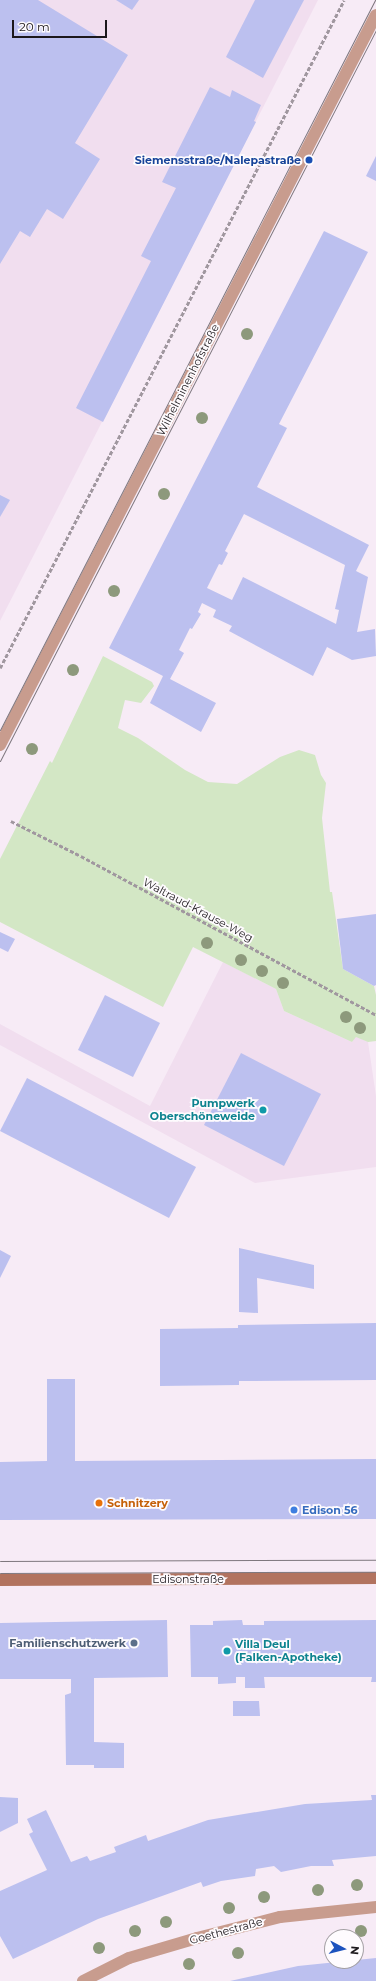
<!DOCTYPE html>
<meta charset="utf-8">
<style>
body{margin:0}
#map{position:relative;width:376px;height:1981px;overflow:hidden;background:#f7ebf6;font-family:Montserrat,sans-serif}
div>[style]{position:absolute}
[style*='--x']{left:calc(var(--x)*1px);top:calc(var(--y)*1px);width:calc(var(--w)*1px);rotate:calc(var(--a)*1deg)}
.built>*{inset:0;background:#f1deef}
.green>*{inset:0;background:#d3e7c5}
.building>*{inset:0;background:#bcc0ef}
.path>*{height:2.5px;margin-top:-1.25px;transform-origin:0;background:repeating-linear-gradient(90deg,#a0979f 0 4px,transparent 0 6px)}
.minor>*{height:12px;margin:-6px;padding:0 6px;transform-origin:6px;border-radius:6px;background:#c89c8e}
.tertiary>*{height:12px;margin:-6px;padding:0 6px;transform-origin:6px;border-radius:6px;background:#c89c8e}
.secondary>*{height:12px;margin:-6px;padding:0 6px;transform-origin:6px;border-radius:6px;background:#b2735f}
.tram>*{height:1px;margin:-0.5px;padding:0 0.5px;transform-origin:0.5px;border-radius:0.5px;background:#7e777e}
.trees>*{width:12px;height:12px;margin:-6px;border-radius:50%;background:#8d997c}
.dots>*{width:11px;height:11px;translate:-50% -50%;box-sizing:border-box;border:2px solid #fefbfe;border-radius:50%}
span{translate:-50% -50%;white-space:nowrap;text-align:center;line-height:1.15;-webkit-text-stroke:3.5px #fefbfe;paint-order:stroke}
.transit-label{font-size:11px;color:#164399;font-weight:700}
.right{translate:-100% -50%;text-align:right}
.street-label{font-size:11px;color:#1c181c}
.culture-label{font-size:11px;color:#0d838f;font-weight:700}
.left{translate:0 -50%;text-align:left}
.food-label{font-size:11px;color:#c56008;font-weight:700}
.shop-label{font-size:11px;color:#366cbe;font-weight:700}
.service-label{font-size:11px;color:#4e5e75;font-weight:700}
.north{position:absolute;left:324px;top:1929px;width:40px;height:40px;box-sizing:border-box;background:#fefbfe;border:1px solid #a4a0a4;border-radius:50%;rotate:97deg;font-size:11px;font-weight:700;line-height:16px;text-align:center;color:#1c181c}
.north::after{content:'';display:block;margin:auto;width:14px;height:18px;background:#1c52be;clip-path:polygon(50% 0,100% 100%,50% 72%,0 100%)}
.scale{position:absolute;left:12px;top:20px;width:95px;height:18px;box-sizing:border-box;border:2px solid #1c181c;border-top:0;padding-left:5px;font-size:12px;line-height:14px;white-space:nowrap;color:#1c181c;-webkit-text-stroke:3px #fefbfe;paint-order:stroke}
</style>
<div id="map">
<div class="built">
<i style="clip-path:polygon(0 0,318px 0,0 621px)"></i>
<i style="clip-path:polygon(223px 962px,276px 989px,284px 1011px,352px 1042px,356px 1036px,368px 1042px,376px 1096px,376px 1167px,255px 1183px,0 1045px,0 1024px,150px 1106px)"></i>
</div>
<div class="green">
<i style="clip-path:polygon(103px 656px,152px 682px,154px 686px,141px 703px,125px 700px,118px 728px,138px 738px,185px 770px,208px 782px,237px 784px,280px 757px,299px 750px,315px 755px,321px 775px,326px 783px,322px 818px,330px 892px,332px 892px,343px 969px,374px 986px,376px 995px,376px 1041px,368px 1042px,356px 1037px,352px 1042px,284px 1011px,276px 989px,193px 947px,163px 1007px,0 922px,0 859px,50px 761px,52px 763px)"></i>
</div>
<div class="building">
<i style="clip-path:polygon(0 0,38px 0,128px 55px,75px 143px,100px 159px,63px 219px,47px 209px,30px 237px,20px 231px,0 264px)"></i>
<i style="clip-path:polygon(116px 0,139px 0,132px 10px)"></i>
<i style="clip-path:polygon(255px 0,304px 0,263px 78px,226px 57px)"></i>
<i style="clip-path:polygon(210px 87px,230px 97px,232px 90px,261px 105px,254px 121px,256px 122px,103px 422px,76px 408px,151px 261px,141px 256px,176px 188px,162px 182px)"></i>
<i style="clip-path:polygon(376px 156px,376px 181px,366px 176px)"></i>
<i style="clip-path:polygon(evenodd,324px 231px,368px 252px,279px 424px,287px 428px,257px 487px,369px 545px,356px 571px,368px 577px,357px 632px,375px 629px,376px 656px,352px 660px,327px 647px,313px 676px,229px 631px,232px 626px,213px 617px,216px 610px,202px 603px,198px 612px,201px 614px,192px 629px,190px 628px,179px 650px,184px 653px,170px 679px,216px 703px,201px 732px,150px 703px,163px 676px,109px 648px,324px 231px,244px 514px,345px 565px,335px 609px,339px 610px,336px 624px,243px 577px,232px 600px,207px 588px,219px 564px,222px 565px,228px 553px,225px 551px,244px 514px)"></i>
<i style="clip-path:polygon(0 495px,10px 500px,0 517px)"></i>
<i style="clip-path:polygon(376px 914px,376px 985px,374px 986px,343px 969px,337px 919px)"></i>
<i style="clip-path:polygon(0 932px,15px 939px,8px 952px,0 948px)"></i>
<i style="clip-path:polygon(105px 995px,160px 1023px,133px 1077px,78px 1050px)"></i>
<i style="clip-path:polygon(241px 1053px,321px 1094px,284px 1166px,204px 1125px)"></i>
<i style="clip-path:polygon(27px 1078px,196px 1167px,169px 1218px,0 1131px)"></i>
<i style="clip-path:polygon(239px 1248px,314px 1265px,314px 1289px,257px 1278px,258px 1313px,239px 1312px)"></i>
<i style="clip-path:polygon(0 1250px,11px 1256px,0 1278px)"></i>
<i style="clip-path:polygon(376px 1323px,376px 1380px,239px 1381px,239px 1385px,160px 1386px,160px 1329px,238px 1328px,238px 1325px)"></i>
<i style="clip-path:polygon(47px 1379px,75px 1379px,75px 1461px,376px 1459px,376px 1519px,0 1520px,0 1462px,47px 1461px)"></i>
<i style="clip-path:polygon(167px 1620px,168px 1677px,94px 1678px,94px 1742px,124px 1743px,124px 1768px,94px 1768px,94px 1765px,66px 1765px,65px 1695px,71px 1693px,71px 1679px,0 1679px,0 1623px)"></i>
<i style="clip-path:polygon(242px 1620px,243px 1625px,264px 1625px,264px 1621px,376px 1620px,376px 1682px,371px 1682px,372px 1677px,264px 1677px,265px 1688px,245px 1688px,245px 1677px,236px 1677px,236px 1683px,218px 1684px,218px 1677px,191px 1677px,190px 1625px,213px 1625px,213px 1621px)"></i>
<i style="clip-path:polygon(233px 1701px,259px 1701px,260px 1716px,233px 1716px)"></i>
<i style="clip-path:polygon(371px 1795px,376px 1795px,376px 1856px,332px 1860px,334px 1866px,311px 1866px,281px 1872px,274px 1866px,256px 1869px,255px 1876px,221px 1881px,203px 1887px,201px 1882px,98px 1919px,13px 1959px,0 1936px,0 1891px,47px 1870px,29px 1834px,33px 1832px,27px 1819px,46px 1810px,71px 1862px,87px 1856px,90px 1861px,116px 1852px,114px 1847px,146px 1835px,148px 1841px,208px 1820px,305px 1804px,372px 1800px)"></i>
<i style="clip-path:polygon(0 1797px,18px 1798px,18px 1823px,0 1832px)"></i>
<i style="clip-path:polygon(376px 1958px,376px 1981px,230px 1981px,298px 1966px)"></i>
</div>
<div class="path">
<i style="--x:0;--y:668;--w:751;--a:-62.75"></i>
<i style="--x:11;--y:821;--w:78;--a:26.6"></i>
<i style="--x:81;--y:856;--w:335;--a:28.3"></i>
</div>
<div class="minor">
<i style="--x:83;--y:1981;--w:51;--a:-26.6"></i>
<i style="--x:129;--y:1958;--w:71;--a:-16.4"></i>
<i style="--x:197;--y:1938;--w:86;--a:-14.2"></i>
<i style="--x:280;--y:1917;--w:97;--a:-5.9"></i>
</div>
<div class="tertiary">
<i style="--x:0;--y:745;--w:821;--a:-62.75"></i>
</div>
<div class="secondary">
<i style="--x:0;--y:1580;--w:376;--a:-0.3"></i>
</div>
<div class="tram">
<i style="--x:0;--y:730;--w:821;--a:-62.81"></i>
<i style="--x:0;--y:761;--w:822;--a:-62.78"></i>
<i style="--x:0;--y:1561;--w:376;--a:-0.2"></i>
<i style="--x:0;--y:1573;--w:376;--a:-0.2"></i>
</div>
<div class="trees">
<i style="left:247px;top:334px"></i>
<i style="left:202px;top:418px"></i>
<i style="left:164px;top:494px"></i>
<i style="left:114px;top:591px"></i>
<i style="left:73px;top:670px"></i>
<i style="left:32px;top:749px"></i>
<i style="left:207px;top:943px"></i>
<i style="left:241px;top:960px"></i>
<i style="left:262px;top:971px"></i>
<i style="left:283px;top:983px"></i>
<i style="left:346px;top:1017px"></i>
<i style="left:360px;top:1028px"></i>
<i style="left:357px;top:1885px"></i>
<i style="left:318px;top:1890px"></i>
<i style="left:264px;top:1897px"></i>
<i style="left:229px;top:1908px"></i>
<i style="left:166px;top:1922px"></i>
<i style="left:135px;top:1931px"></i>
<i style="left:361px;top:1931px"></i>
<i style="left:99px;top:1948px"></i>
<i style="left:238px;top:1953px"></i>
<i style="left:189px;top:1964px"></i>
</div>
<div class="dots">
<i style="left:309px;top:160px;background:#1a4fb4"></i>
<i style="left:263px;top:1110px;background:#0f9aa8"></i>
<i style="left:99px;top:1503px;background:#e8710a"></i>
<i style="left:294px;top:1510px;background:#3f7fe0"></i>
<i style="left:134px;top:1643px;background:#5c6f8a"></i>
<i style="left:227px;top:1651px;background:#0f9aa8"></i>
</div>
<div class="transit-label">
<span class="right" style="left:301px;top:160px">Siemensstraße/Nalepastraße</span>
</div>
<div class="street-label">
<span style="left:188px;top:380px;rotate:-63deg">Wilhelminenhofstraße</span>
<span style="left:198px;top:910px;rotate:28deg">Waltraud-Krause-Weg</span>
<span style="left:188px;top:1579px">Edisonstraße</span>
<span style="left:226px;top:1931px;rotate:-15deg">Goethestraße</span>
</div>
<div class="culture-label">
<span class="right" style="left:255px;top:1110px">Pumpwerk<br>Oberschöneweide</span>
<span class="left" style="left:235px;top:1651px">Villa Deul<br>(Falken-Apotheke)</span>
</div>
<div class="food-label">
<span class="left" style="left:107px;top:1503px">Schnitzery</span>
</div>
<div class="shop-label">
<span class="left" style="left:302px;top:1510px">Edison 56</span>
</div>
<div class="service-label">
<span class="right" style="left:126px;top:1643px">Familienschutzwerk</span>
</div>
<div class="north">N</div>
<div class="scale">20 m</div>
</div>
